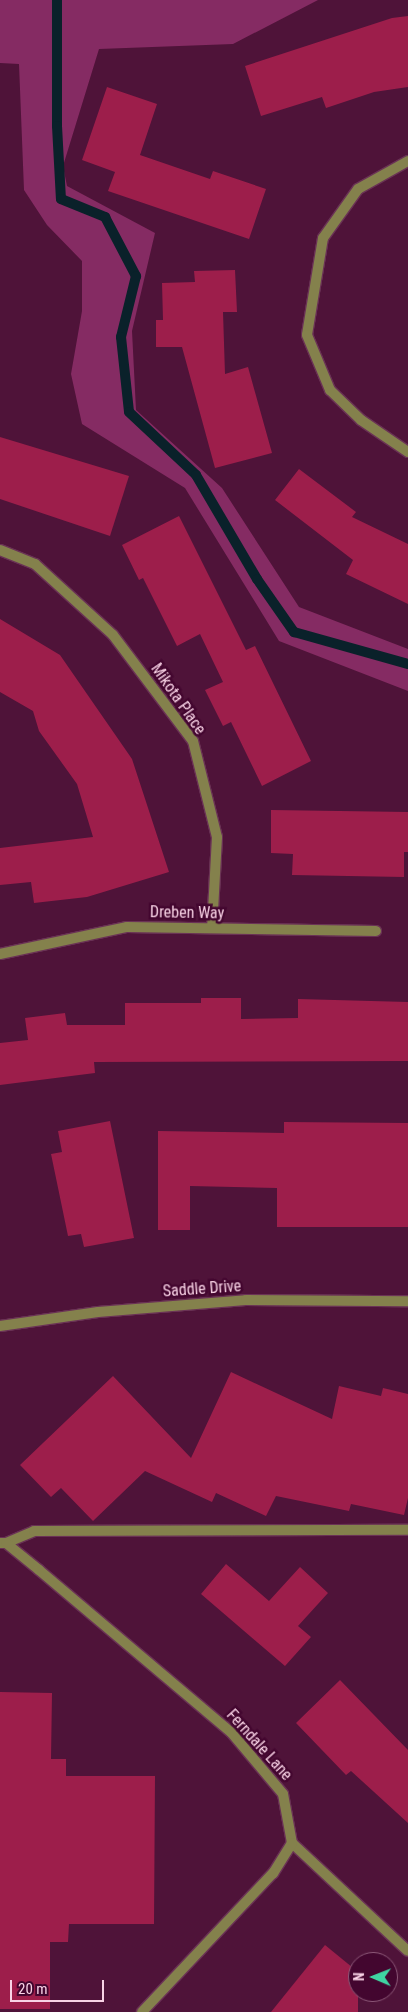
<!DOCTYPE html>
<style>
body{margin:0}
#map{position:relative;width:408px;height:2012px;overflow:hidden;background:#4f1339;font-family:"Roboto Condensed",sans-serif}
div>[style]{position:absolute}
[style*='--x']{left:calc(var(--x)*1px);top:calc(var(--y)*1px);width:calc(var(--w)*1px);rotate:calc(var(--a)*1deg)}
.green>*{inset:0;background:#852b63}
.stream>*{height:10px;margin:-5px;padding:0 5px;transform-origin:5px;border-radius:5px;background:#0a212a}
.building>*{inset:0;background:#9d1e4b}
.roads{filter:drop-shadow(1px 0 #6a3255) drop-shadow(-1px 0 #6a3255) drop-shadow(0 1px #6a3255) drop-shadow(0 -1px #6a3255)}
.service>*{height:10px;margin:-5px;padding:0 5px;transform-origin:5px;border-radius:5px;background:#84814c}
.minor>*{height:10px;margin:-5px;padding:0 5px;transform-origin:5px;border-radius:5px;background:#84814c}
.tertiary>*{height:10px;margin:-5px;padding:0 5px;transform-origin:5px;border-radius:5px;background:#84814c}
span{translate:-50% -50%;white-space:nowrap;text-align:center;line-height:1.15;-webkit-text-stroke:5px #43062f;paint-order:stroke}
.street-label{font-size:16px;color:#f9d3e6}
.north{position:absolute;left:348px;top:1952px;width:50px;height:50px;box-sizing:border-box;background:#43062f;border:1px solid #8c5878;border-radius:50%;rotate:271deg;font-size:14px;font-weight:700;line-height:20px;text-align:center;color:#f9d3e6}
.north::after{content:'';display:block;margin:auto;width:18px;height:22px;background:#3fd4a2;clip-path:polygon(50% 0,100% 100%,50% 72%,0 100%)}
.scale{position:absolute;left:10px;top:1980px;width:94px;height:22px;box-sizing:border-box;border:2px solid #f9d3e6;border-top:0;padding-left:6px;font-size:15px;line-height:18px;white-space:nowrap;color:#f9d3e6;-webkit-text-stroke:4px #43062f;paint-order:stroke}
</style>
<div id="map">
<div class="green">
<i style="clip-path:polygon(0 0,318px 0,233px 44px,99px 49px,63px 166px,67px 186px,155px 233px,132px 331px,136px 410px,222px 488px,299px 607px,408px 649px,408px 691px,279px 641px,185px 488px,82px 424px,71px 374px,82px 311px,82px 261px,47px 225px,24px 190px,19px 64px,0 63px)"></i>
</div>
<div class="stream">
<i style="--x:57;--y:0;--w:126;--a:90"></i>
<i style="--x:57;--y:126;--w:73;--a:86.9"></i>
<i style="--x:61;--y:199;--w:48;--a:22.2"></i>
<i style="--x:105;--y:217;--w:67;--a:62.3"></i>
<i style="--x:136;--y:276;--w:63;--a:103.8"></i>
<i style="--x:121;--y:337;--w:75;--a:83.9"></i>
<i style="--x:129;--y:412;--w:92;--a:43.2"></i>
<i style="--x:196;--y:475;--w:121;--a:59.6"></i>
<i style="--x:257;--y:579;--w:65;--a:55.1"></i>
<i style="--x:294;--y:632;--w:118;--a:15.7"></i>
</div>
<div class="building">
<i style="clip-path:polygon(408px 16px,408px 87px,374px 92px,326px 108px,322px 97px,261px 116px,245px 66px,392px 18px)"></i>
<i style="clip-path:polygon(107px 87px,157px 104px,140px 155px,210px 179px,213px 171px,266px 189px,249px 239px,108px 191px,115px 172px,82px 160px)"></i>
<i style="clip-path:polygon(235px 270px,237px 312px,223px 312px,225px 374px,248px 367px,272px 453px,215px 468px,182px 347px,156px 347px,156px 320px,163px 320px,162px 283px,195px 282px,194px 271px)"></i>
<i style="clip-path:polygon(0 437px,129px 476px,110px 536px,0 499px)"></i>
<i style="clip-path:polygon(299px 469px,356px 512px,352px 517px,408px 544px,408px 604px,346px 574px,353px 560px,275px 500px)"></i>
<i style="clip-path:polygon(179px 516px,246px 650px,255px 646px,311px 761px,262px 786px,231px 722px,223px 726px,205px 690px,223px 682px,200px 634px,177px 646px,143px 578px,139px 580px,122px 545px)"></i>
<i style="clip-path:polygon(0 619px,60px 655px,132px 759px,169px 872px,87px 897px,34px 903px,31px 882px,0 885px,0 848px,93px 837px,77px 784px,39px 731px,33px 711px,0 692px)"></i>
<i style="clip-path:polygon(271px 810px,408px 812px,408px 852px,404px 852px,404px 877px,292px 875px,293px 854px,271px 853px)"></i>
<i style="clip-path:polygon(201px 998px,241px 998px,241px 1019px,298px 1018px,298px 999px,408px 1002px,408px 1061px,94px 1062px,95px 1073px,0 1085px,0 1043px,28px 1040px,25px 1018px,65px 1013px,67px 1025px,125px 1025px,125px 1003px,201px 1003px)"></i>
<i style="clip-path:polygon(110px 1121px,134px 1238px,84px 1247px,81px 1234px,68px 1236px,51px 1154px,62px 1152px,58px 1131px)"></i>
<i style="clip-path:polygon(284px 1122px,408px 1123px,408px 1227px,277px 1227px,277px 1188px,190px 1186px,190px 1230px,158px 1230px,158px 1131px,284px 1133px)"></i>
<i style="clip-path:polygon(231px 1372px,332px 1419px,339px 1386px,381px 1396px,383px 1388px,408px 1394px,408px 1498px,404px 1515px,351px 1504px,349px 1511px,276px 1496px,266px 1516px,216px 1493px,212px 1502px,145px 1471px,93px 1521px,61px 1488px,51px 1497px,20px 1465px,113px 1376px,191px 1458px)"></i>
<i style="clip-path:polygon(226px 1564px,269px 1601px,300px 1567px,328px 1593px,298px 1626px,311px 1637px,285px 1666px,201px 1594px)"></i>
<i style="clip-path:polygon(340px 1680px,408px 1750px,408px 1823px,351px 1771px,346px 1775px,296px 1723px)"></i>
<i style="clip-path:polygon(0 1692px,52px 1693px,51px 1759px,66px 1759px,66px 1776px,155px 1776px,154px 1924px,69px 1924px,68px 1942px,50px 1942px,50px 2009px,0 2009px)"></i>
<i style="clip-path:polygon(325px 1945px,358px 1972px,358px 2012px,271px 2012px)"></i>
</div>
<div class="roads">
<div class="service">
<i style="--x:6;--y:1543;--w:30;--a:-23"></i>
<i style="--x:34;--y:1531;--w:374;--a:-0.2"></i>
<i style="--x:292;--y:1843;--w:158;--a:43"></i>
</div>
<div class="minor">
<i style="--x:408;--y:161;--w:57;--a:150.8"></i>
<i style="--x:358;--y:189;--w:60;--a:125.5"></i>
<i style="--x:323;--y:238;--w:98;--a:99.4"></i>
<i style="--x:307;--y:335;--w:60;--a:67.3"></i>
<i style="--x:330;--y:390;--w:43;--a:44.1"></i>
<i style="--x:361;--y:420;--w:57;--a:34.2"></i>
<i style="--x:0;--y:550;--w:38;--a:22"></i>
<i style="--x:35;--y:564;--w:105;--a:42.3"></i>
<i style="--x:113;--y:635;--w:133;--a:53"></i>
<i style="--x:193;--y:741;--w:99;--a:76"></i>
<i style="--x:217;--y:837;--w:91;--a:93.1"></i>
<i style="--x:0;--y:954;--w:130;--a:-12"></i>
<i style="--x:127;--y:927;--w:249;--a:0.9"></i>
<i style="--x:0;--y:1543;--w:6;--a:0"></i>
<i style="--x:6;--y:1543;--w:43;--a:39.3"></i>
<i style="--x:39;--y:1570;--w:251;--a:40.2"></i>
<i style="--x:231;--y:1732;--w:81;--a:50"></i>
<i style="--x:283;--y:1794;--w:50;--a:79.6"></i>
<i style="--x:292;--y:1843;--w:36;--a:122"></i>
<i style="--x:273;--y:1873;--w:191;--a:133.3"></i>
</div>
<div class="tertiary">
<i style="--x:0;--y:1326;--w:99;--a:-8.1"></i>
<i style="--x:98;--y:1312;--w:148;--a:-4.6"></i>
<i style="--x:246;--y:1300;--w:162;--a:0.4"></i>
</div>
</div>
<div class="street-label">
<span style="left:178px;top:699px;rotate:55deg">Mikota Place</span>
<span style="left:187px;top:913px;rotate:1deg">Dreben Way</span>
<span style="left:202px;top:1289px;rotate:-4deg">Saddle Drive</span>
<span style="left:259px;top:1745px;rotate:48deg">Ferndale Lane</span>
</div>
<div class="north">N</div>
<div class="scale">20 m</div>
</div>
